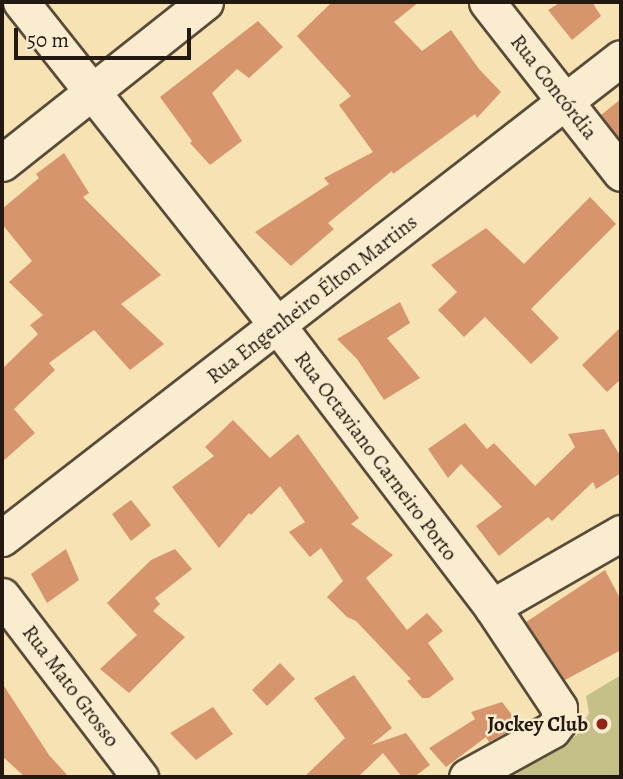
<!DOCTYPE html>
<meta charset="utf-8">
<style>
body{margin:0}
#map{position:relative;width:623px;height:779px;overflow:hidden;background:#f7e2b4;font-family:Alegreya,serif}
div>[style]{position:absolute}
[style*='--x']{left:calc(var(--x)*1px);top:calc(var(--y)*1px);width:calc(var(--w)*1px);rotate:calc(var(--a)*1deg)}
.green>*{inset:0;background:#c5c087}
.building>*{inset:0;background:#d6956c}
.roads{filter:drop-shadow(2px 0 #584b3a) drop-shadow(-2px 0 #584b3a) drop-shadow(0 2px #584b3a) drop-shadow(0 -2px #584b3a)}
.minor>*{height:35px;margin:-17.5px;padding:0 17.5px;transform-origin:17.5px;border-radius:17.5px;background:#faecce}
.dots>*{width:19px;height:19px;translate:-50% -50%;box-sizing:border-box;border:4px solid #faecce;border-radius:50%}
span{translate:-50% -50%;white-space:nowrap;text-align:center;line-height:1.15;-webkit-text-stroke:5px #faecce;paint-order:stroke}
.street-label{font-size:21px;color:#231911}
.poi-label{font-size:21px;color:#231911;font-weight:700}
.right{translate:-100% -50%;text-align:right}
.frame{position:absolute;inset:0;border:4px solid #231911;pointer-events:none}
.scale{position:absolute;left:14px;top:28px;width:177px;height:32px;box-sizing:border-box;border:4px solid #231911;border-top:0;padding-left:9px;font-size:21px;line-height:24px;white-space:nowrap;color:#231911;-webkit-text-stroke:5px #faecce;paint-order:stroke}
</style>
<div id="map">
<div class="green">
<i style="clip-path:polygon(621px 675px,621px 777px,512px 777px,577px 735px,589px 713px,586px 696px)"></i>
</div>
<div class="building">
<i style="clip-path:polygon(332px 2px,419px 2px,394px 22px,422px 51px,451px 30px,479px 69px,501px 92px,477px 118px,475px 114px,393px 174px,392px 171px,328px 223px,334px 229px,291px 266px,255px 232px,329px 184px,324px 178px,373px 152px,339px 105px,351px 96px,297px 36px)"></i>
<i style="clip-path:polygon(561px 2px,592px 2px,601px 16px,572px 40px,548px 10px)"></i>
<i style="clip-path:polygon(258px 21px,283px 47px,249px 78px,237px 69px,212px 93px,242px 141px,210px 165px,190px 143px,192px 141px,160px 97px)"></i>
<i style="clip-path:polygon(621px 99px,621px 141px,601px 115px)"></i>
<i style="clip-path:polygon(64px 153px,89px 193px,83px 197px,161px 275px,121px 304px,164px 344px,130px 370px,94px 330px,49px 363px,55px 370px,14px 409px,35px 433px,2px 462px,2px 369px,38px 334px,30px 325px,43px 315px,9px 282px,32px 261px,2px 224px,2px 209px,39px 178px,36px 174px)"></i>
<i style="clip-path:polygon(590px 197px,616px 224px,531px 309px,559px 338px,531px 364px,485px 317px,464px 337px,438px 310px,457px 292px,431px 265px,486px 228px,524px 264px)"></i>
<i style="clip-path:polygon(400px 302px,410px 323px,387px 338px,420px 378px,384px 400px,357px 359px,337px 339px)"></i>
<i style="clip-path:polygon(621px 327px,621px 379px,607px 392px,582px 365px)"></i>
<i style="clip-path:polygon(233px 420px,270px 458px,298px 434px,359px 518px,351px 524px,393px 555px,366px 578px,407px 630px,427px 613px,443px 631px,428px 643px,454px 679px,429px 698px,422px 698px,407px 681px,411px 679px,356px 621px,347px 617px,327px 597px,343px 581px,321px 548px,310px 557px,289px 532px,305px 522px,280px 486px,251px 515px,249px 513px,219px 548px,172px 487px,214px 456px,205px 447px)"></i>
<i style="clip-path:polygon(465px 423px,487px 449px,494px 443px,535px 486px,575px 447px,568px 434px,604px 429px,621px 457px,621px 473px,596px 489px,593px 482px,552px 521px,548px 517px,499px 556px,476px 526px,502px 507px,461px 464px,448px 478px,428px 449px)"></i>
<i style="clip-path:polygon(131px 500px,151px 525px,131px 541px,112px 514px)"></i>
<i style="clip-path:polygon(66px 549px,79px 580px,47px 603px,31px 574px)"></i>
<i style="clip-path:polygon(175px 549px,192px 569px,155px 598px,160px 604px,153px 611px,185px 637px,129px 693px,100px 669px,137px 635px,107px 603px,151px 560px)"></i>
<i style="clip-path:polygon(605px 570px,621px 600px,621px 650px,565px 680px,526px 622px)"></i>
<i style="clip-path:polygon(280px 663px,295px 679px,267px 706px,252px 690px)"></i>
<i style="clip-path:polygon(354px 675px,392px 728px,371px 745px,406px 733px,430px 765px,414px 777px,402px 777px,383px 753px,358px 777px,304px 777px,345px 738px,314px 698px)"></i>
<i style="clip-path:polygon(2px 683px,49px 755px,69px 777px,25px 777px,2px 756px)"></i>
<i style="clip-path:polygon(502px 702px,520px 725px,489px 742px,486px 737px,446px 767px,429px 748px,475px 719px,471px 712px)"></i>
<i style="clip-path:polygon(213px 707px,233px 734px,196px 760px,170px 733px)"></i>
</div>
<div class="roads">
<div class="minor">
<i style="--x:21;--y:2;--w:414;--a:51.6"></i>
<i style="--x:278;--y:326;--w:353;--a:52.7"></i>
<i style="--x:492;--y:607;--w:121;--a:56.4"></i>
<i style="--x:559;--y:708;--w:13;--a:90"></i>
<i style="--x:559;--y:721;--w:11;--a:128"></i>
<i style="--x:552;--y:730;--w:97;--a:151.1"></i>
<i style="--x:487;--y:2;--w:217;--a:51.9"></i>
<i style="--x:2;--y:163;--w:259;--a:-38.4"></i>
<i style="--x:2;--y:538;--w:783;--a:-37.79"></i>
<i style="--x:2;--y:596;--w:228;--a:52.7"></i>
<i style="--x:492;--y:607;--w:149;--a:-29.8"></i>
</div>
</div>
<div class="dots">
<i style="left:602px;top:724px;background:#8f2418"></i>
</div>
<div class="street-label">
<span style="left:554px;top:87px;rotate:52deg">Rua Concórdia</span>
<span style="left:312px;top:299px;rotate:-38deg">Rua Engenheiro Élton Martins</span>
<span style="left:376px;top:456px;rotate:53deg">Rua Octaviano Carneiro Porto</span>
<span style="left:71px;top:686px;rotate:53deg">Rua Mato Grosso</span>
</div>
<div class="poi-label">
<span class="right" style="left:588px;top:724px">Jockey Club</span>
</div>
<div class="frame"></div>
<div class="scale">50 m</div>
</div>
